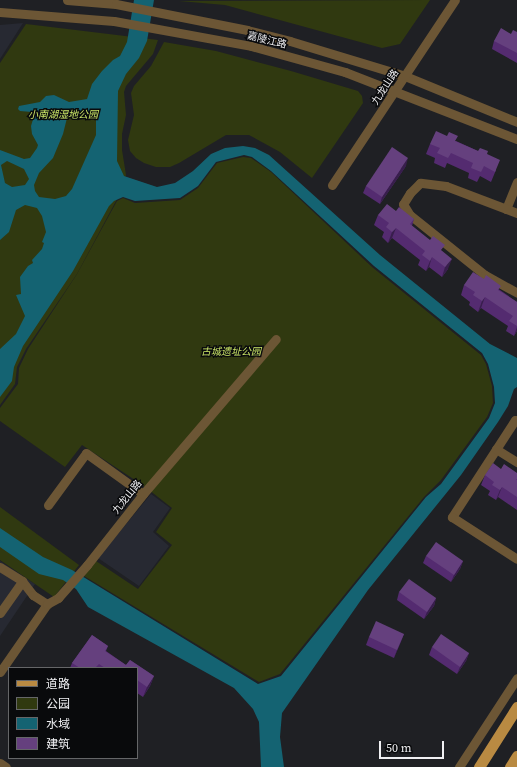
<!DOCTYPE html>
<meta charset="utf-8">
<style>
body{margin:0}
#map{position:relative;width:517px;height:767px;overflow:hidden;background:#1f2024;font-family:"Source Serif 4","Noto Sans SC",serif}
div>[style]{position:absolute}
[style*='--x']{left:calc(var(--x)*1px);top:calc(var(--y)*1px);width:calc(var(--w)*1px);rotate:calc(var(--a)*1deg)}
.built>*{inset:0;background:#272932}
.green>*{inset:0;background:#303910}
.water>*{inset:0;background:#146372}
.minor>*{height:9px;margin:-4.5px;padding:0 4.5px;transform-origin:4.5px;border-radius:4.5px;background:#6c5635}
.major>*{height:11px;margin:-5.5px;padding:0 5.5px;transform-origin:5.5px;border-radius:5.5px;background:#b98a42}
.wall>*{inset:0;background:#542b70}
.shaded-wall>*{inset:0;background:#381e4c}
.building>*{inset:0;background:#65407e}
span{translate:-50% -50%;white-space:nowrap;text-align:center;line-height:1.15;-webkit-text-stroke:3px #090a0c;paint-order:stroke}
.street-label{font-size:10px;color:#f0f0f3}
.park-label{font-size:10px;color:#cae567;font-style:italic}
.legend{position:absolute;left:8px;top:667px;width:130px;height:92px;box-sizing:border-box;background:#090a0c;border:1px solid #656668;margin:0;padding:5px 7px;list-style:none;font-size:12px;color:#f0f0f3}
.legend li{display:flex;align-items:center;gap:8px;height:20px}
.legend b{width:20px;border:1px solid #656668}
.scale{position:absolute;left:379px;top:741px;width:65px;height:18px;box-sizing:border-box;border:2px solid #f0f0f3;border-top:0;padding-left:5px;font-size:12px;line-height:14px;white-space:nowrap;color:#f0f0f3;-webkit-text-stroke:3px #090a0c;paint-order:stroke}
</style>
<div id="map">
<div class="built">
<i style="clip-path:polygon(23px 23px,0 59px,0 25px)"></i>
<i style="clip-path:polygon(151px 494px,170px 508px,153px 532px,169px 546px,139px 586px,98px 558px)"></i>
<i style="clip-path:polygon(0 561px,35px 584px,0 636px)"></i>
</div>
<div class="green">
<i style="clip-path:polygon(430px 0,400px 44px,382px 48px,225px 5px,179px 1px)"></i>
<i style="clip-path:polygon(26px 24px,158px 40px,153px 54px,126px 86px,124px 92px,126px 115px,122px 134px,122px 150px,126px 175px,116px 201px,77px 274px,26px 349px,17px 367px,15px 384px,0 405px,0 63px)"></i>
<i style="clip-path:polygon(164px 42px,216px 51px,291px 71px,358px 91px,362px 96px,363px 103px,312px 178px,280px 152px,249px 135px,226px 135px,179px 163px,170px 167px,156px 167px,144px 163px,136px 158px,130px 151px,128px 140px,134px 115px,131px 93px,134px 86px,151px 66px)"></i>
<i style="clip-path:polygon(243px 157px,251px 158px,271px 172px,372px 267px,481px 355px,486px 364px,492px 386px,493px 403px,487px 417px,441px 480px,424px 497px,280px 674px,259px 682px,84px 576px,96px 561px,138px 589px,172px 545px,156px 532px,172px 508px,144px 486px,82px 445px,65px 467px,0 421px,0 408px,18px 384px,19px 368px,28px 349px,77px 274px,117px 201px,123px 198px,135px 203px,180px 200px,198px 188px,217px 163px)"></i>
<i style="clip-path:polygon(0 507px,79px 565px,54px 597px,0 560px)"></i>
</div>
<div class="water">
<i style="clip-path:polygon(evenodd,134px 0,154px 0,147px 41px,139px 58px,126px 74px,118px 91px,117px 161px,124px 176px,157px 187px,175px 183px,193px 171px,211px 154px,225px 148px,243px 146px,255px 148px,269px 155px,380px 255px,490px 344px,517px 358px,517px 387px,514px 389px,508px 406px,498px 422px,461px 475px,368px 590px,282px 713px,280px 737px,284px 767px,261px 767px,259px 722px,253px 709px,234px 688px,88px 607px,76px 589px,63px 580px,39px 574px,0 547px,0 528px,43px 557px,72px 570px,258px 684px,281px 676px,426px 497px,441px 484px,489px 418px,495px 403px,494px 387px,488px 364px,482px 353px,374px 266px,271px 171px,252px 157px,244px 155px,216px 162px,198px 186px,180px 198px,135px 201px,123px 197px,114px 201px,109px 206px,73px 271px,23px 346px,14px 367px,12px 381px,0 397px,0 349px,16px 334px,25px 316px,16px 295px,21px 294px,20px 277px,28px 266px,33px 263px,32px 260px,42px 249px,44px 243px,42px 242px,46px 232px,42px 216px,37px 208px,25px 205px,16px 210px,9px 232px,0 240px,0 150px,24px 159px,30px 158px,37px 148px,38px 145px,32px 134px,31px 126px,34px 116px,32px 112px,20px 111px,18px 109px,19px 106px,40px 102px,46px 96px,54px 95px,69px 102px,87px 99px,92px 84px,102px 71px,113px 60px,120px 56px,127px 42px,134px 0,86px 111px,93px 115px,96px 120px,96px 135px,72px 189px,66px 196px,55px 199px,39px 197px,35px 191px,34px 185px,39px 173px,53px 158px,63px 134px,67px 118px,74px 112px,86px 111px,134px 0,7px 161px,24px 169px,29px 179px,25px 185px,12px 187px,5px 183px,1px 165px,7px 161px)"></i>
</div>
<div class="minor">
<i style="--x:67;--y:0;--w:49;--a:4.7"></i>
<i style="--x:116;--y:4;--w:134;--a:11.2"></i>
<i style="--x:247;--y:30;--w:44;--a:14.3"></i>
<i style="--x:290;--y:41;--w:120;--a:16.9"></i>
<i style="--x:405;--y:76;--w:121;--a:22.3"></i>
<i style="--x:0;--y:12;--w:114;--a:4.5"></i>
<i style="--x:114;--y:21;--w:139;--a:10.3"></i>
<i style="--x:251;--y:46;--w:98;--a:15.5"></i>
<i style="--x:345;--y:72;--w:185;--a:21.3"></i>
<i style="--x:332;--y:185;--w:222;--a:-56.4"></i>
<i style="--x:506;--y:209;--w:29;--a:-68"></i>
<i style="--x:517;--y:213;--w:76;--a:-159.2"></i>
<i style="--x:446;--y:186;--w:26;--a:-173"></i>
<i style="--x:420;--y:183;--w:14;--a:135"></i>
<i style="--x:410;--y:193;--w:13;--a:122"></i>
<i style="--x:403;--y:204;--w:13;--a:58"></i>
<i style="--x:410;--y:215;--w:96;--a:38.7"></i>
<i style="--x:485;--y:275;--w:37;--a:29"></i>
<i style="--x:517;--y:421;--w:2;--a:-153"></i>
<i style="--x:515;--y:420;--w:116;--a:123"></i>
<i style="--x:452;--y:517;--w:77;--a:32.9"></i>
<i style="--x:496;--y:449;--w:25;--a:32"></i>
<i style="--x:48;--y:505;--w:64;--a:-53.8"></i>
<i style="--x:86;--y:453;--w:70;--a:35.7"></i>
<i style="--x:0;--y:567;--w:26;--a:32"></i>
<i style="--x:22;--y:581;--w:18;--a:52"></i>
<i style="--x:33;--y:595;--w:17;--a:33"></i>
<i style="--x:0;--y:613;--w:39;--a:-55"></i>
<i style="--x:0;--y:672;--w:83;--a:-55.3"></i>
<i style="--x:47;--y:604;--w:13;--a:-29"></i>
<i style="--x:58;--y:598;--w:44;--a:-48.7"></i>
<i style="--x:87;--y:565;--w:90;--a:-51.7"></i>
<i style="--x:143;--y:494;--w:204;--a:-49.4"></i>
<i style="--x:0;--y:763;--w:7;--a:34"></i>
<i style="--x:459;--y:767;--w:106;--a:-56.9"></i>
</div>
<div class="major">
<i style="--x:479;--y:767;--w:71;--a:-57.7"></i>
<i style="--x:510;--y:767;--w:13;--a:-58"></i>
</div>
<div class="wall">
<i style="clip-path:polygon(517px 32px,517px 63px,492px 49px,494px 41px,511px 34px)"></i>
<i style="clip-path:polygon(456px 141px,478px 151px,487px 154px,496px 170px,491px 182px,480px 176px,477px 182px,468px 178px,469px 173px,447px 163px,445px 168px,434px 163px,435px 158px,426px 154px,430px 144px)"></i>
<i style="clip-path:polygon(406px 166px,380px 204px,363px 193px,366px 186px)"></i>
<i style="clip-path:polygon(396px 211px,414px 219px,412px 226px,442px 252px,448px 269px,442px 277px,429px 267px,426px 271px,418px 265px,420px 260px,392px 238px,388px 243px,382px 237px,384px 232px,374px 225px,378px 215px)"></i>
<i style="clip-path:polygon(484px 279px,517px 302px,517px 331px,514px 336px,506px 331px,508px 326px,481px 308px,478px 312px,469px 305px,470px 302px,461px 295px,464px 285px)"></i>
<i style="clip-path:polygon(501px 469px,517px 473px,517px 510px,498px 497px,496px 500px,488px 495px,490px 491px,481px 485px,485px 475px)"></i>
<i style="clip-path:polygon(426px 556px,463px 561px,460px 569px,451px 582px,423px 563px)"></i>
<i style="clip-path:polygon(399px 592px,436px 598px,434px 606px,424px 619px,397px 600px)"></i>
<i style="clip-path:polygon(404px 634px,394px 658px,366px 645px,369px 637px)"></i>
<i style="clip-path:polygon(92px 635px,108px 646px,106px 651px,126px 665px,130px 660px,154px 676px,150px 686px,143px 697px,137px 693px,137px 668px,70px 668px,72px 663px)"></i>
<i style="clip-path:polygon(432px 647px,469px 653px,466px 661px,457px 674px,429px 655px)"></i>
</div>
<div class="shaded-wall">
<i style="clip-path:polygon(408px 158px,406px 166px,380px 204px,382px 197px)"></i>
<i style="clip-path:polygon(396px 228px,392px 238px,388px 243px,392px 232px)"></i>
<i style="clip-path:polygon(432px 257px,429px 267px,426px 271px,430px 261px)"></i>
<i style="clip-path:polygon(452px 259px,448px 269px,442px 277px,445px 267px)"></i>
<i style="clip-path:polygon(485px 297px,481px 308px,478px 312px,482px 301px)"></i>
<i style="clip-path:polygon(517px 327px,517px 331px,514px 336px)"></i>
<i style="clip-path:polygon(502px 487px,498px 497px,496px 500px,500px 490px)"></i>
<i style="clip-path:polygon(463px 561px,460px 569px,451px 582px,454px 575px)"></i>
<i style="clip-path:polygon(436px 598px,434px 606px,424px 619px,427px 612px)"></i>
<i style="clip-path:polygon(404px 634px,401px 642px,394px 658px,397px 650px)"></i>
<i style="clip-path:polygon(469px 653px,466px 661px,457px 674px,460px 667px)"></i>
<i style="clip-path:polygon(154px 676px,150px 686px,143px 697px,147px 687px)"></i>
</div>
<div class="building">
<i style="clip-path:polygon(501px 28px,511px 34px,513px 30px,517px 32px,517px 53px,494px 41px)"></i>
<i style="clip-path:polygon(436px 131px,447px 136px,449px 132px,458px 136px,455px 141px,478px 151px,480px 148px,488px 151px,487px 154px,500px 160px,495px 172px,484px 166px,481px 172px,471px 168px,473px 163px,451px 153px,448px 158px,437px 153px,440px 148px,430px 144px)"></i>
<i style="clip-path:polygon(392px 147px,408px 158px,382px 197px,366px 186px)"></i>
<i style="clip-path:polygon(387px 204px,396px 211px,399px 207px,414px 219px,410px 224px,430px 240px,433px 236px,445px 245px,441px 250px,452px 259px,445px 267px,432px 257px,430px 261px,422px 255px,425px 251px,396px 228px,392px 232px,386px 227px,389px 223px,378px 215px)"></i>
<i style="clip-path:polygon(473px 272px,484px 279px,486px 275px,501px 286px,498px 290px,517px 302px,517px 326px,509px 321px,513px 316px,485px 297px,482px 301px,473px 295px,475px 292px,464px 285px)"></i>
<i style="clip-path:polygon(493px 463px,501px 469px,504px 464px,517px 473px,517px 479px,516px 480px,517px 480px,517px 497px,502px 487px,500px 490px,492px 485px,494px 482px,485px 475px)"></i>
<i style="clip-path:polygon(436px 542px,463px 561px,454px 575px,426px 556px)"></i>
<i style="clip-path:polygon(409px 579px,436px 598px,427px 612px,399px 592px)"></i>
<i style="clip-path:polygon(376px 621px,404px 634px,397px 650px,369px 637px)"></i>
<i style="clip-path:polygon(441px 634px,469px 653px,460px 667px,432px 647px)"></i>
<i style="clip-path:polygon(92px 635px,108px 646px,105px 651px,126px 665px,130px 660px,154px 676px,147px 687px,137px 680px,137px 668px,105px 668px,99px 664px,95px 668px,80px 668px,72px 663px)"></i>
</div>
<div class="street-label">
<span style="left:267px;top:40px;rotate:14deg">嘉陵江路</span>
<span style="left:385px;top:87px;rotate:-57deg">九龙山路</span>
<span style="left:127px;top:497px;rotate:-51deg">九龙山路</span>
</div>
<div class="park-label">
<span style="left:63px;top:115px">小南湖湿地公园</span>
<span style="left:231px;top:352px">古城遗址公园</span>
</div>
<ul class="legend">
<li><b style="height:5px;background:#b98a42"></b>道路</li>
<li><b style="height:11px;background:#303910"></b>公园</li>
<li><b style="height:11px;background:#146372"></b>水域</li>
<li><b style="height:11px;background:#65407e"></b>建筑</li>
</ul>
<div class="scale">50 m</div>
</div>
